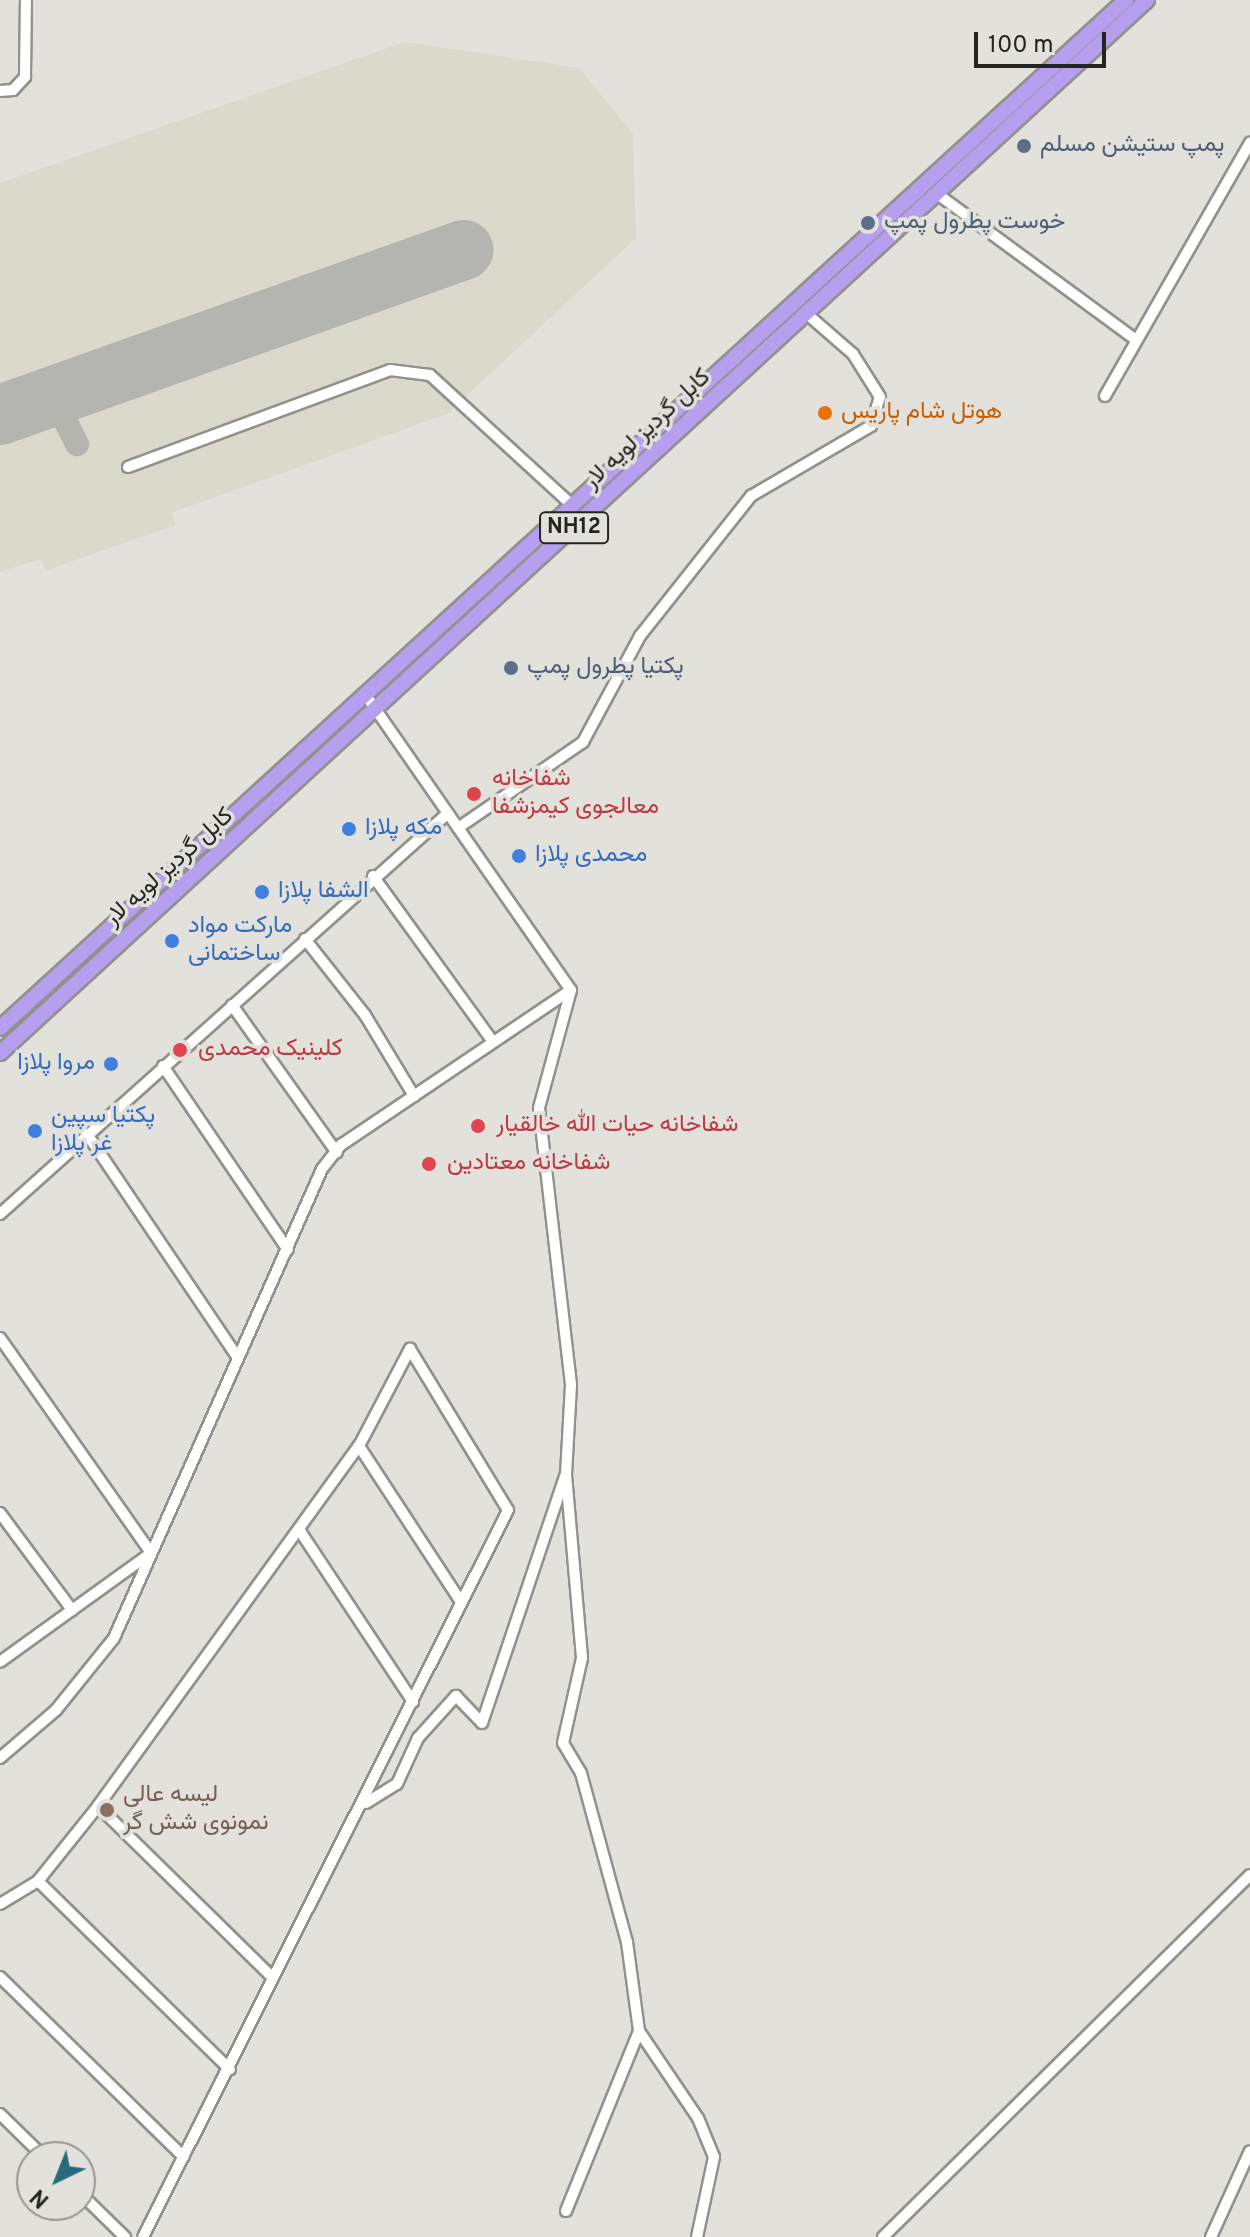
<!DOCTYPE html>
<meta charset="utf-8">
<style>
body{margin:0}
#map{position:relative;width:1250px;height:2237px;overflow:hidden;background:#e2e1dc;font-family:Overpass,Vazirmatn,sans-serif}
div>[style]{position:absolute}
[style*='--x']{left:calc(var(--x)*1px);top:calc(var(--y)*1px);width:calc(var(--w)*1px);rotate:calc(var(--a)*1deg)}
.built>*{inset:0;background:#dbd9cc}
.taxiway>*{height:24px;margin:-12px;padding:0 12px;transform-origin:12px;border-radius:12px;background:#b4b4b0}
.runway>*{height:60px;margin:-30px;padding:0 30px;transform-origin:30px;border-radius:30px;background:#b4b4b0}
.roads{filter:drop-shadow(2px 0 #92918c) drop-shadow(-2px 0 #92918c) drop-shadow(0 2px #92918c) drop-shadow(0 -2px #92918c)}
.minor>*{height:10px;margin:-5px;padding:0 5px;transform-origin:5px;border-radius:5px;background:#fff}
.highway>*{height:14px;margin:-7px;padding:0 7px;transform-origin:7px;border-radius:7px;background:#b79ff0}
.dots>*{width:22px;height:22px;translate:-50% -50%;box-sizing:border-box;border:4px solid #e2e1dc;border-radius:50%}
span{translate:-50% -50%;white-space:nowrap;text-align:center;line-height:1.15;-webkit-text-stroke:7px #e2e1dc;paint-order:stroke}
.shield-label span{padding:2px 6px;background:#e2e1dc;border:2px solid;border-radius:6px;-webkit-text-stroke-width:0}
.shield-label{font-size:22px;color:#242422;font-weight:700}
.service-label{font-size:24px;color:#4e5e75}
.left{translate:0 -50%;text-align:left}
.food-label{font-size:24px;color:#c56008}
.street-label{font-size:24px;color:#242422}
.health-label{font-size:24px;color:#be3a42}
.shop-label{font-size:24px;color:#366cbe}
.right{translate:-100% -50%;text-align:right}
.education-label{font-size:24px;color:#785e54}
.north{position:absolute;left:16px;top:2141px;width:80px;height:80px;box-sizing:border-box;background:#e2e1dc;border:2px solid #969592;border-radius:50%;rotate:223deg;font-size:22px;font-weight:700;line-height:32px;text-align:center;color:#242422}
.north::after{content:'';display:block;margin:auto;width:28px;height:36px;background:#276a7c;clip-path:polygon(50% 0,100% 100%,50% 72%,0 100%)}
.scale{position:absolute;left:974px;top:32px;width:132px;height:36px;box-sizing:border-box;border:4px solid #242422;border-top:0;padding-left:10px;font-size:24px;line-height:28px;white-space:nowrap;color:#242422;-webkit-text-stroke:6px #e2e1dc;paint-order:stroke}
</style>
<div id="map">
<div class="built">
<i style="clip-path:polygon(405px 42px,579px 68px,633px 134px,636px 238px,447px 414px,171px 513px,176px 525px,47px 570px,40px 559px,0 572px,0 183px)"></i>
</div>
<div class="taxiway">
<i style="--x:53;--y:396;--w:54;--a:63.4"></i>
</div>
<div class="runway">
<i style="--x:0;--y:415;--w:492;--a:-19.6"></i>
</div>
<div class="roads">
<div class="minor">
<i style="--x:0;--y:91;--w:13;--a:-4"></i>
<i style="--x:13;--y:90;--w:18;--a:-47"></i>
<i style="--x:25;--y:77;--w:77;--a:-89.3"></i>
<i style="--x:936;--y:193;--w:248;--a:36.3"></i>
<i style="--x:1105;--y:396;--w:292;--a:-60.2"></i>
<i style="--x:128;--y:467;--w:279;--a:-20.3"></i>
<i style="--x:390;--y:370;--w:40;--a:7.1"></i>
<i style="--x:430;--y:375;--w:194;--a:42.5"></i>
<i style="--x:365;--y:694;--w:361;--a:55.2"></i>
<i style="--x:571;--y:990;--w:122;--a:105.2"></i>
<i style="--x:539;--y:1108;--w:279;--a:83.4"></i>
<i style="--x:571;--y:1385;--w:90;--a:93.2"></i>
<i style="--x:566;--y:1475;--w:184;--a:85"></i>
<i style="--x:582;--y:1658;--w:87;--a:102.6"></i>
<i style="--x:563;--y:1743;--w:35;--a:59"></i>
<i style="--x:581;--y:1773;--w:175;--a:74.8"></i>
<i style="--x:627;--y:1942;--w:90;--a:82.3"></i>
<i style="--x:639;--y:2031;--w:105;--a:55.9"></i>
<i style="--x:698;--y:2118;--w:42;--a:67.7"></i>
<i style="--x:714;--y:2157;--w:82;--a:102"></i>
<i style="--x:458;--y:828;--w:152;--a:-34.5"></i>
<i style="--x:583;--y:742;--w:120;--a:-61.7"></i>
<i style="--x:640;--y:636;--w:179;--a:-51.6"></i>
<i style="--x:751;--y:496;--w:139;--a:-30.3"></i>
<i style="--x:871;--y:426;--w:30;--a:-73"></i>
<i style="--x:880;--y:397;--w:51;--a:-122.1"></i>
<i style="--x:853;--y:354;--w:61;--a:-139"></i>
<i style="--x:373;--y:876;--w:205;--a:54.1"></i>
<i style="--x:305;--y:939;--w:97;--a:51.7"></i>
<i style="--x:365;--y:1015;--w:95;--a:58.8"></i>
<i style="--x:232;--y:1005;--w:181;--a:54.6"></i>
<i style="--x:163;--y:1066;--w:222;--a:55.8"></i>
<i style="--x:87;--y:1134;--w:270;--a:56"></i>
<i style="--x:0;--y:1214;--w:601;--a:-41.83"></i>
<i style="--x:0;--y:1338;--w:263;--a:54.9"></i>
<i style="--x:151;--y:1553;--w:186;--a:144.2"></i>
<i style="--x:359;--y:1446;--w:186;--a:56.8"></i>
<i style="--x:0;--y:1513;--w:121;--a:53.4"></i>
<i style="--x:300;--y:1531;--w:205;--a:56.5"></i>
<i style="--x:0;--y:1758;--w:74;--a:-40.6"></i>
<i style="--x:56;--y:1710;--w:92;--a:-51.1"></i>
<i style="--x:114;--y:1638;--w:513;--a:-66.08"></i>
<i style="--x:322;--y:1169;--w:31;--a:-52"></i>
<i style="--x:341;--y:1145;--w:277;--a:-34"></i>
<i style="--x:366;--y:1803;--w:36;--a:-32"></i>
<i style="--x:397;--y:1784;--w:51;--a:-65.5"></i>
<i style="--x:418;--y:1738;--w:57;--a:-47.9"></i>
<i style="--x:456;--y:1696;--w:37;--a:46"></i>
<i style="--x:482;--y:1723;--w:260;--a:-71.4"></i>
<i style="--x:98;--y:1806;--w:244;--a:44.5"></i>
<i style="--x:38;--y:1881;--w:269;--a:44.5"></i>
<i style="--x:0;--y:1904;--w:44;--a:-31.2"></i>
<i style="--x:38;--y:1881;--w:96;--a:-51.3"></i>
<i style="--x:98;--y:1806;--w:445;--a:-54.1"></i>
<i style="--x:359;--y:1446;--w:110;--a:-62.3"></i>
<i style="--x:410;--y:1349;--w:188;--a:58.7"></i>
<i style="--x:508;--y:1510;--w:813;--a:116.66"></i>
<i style="--x:0;--y:1977;--w:257;--a:44.4"></i>
<i style="--x:0;--y:2114;--w:62;--a:44.3"></i>
<i style="--x:80;--y:2193;--w:63;--a:44.4"></i>
<i style="--x:566;--y:2211;--w:194;--a:-67.9"></i>
<i style="--x:883;--y:2237;--w:515;--a:-44.61"></i>
<i style="--x:1211;--y:2237;--w:94;--a:-65.6"></i>
</div>
<div class="highway">
<i style="--x:0;--y:1028;--w:1525;--a:-42.4"></i>
<i style="--x:0;--y:1053;--w:1557;--a:-42.55"></i>
</div>
</div>
<div class="dots">
<i style="left:1024px;top:146px;background:#5c6f8a"></i>
<i style="left:868px;top:223px;background:#5c6f8a"></i>
<i style="left:825px;top:413px;background:#e8710a"></i>
<i style="left:511px;top:668px;background:#5c6f8a"></i>
<i style="left:474px;top:794px;background:#e0444e"></i>
<i style="left:349px;top:829px;background:#3f7fe0"></i>
<i style="left:519px;top:856px;background:#3f7fe0"></i>
<i style="left:262px;top:892px;background:#3f7fe0"></i>
<i style="left:172px;top:941px;background:#3f7fe0"></i>
<i style="left:180px;top:1050px;background:#e0444e"></i>
<i style="left:111px;top:1064px;background:#3f7fe0"></i>
<i style="left:478px;top:1126px;background:#e0444e"></i>
<i style="left:35px;top:1131px;background:#3f7fe0"></i>
<i style="left:429px;top:1164px;background:#e0444e"></i>
<i style="left:107px;top:1810px;background:#8d6e63"></i>
</div>
<div class="shield-label">
<span style="left:574px;top:528px">NH12</span>
</div>
<div class="service-label">
<span class="left" style="left:1040px;top:146px">پمپ ستیشن مسلم</span>
<span class="left" style="left:884px;top:223px">خوست پطرول پمپ</span>
<span class="left" style="left:527px;top:668px">پکتیا پطرول پمپ</span>
</div>
<div class="food-label">
<span class="left" style="left:841px;top:413px">هوتل شام پاریس</span>
</div>
<div class="street-label">
<span style="left:648px;top:430px;rotate:-43deg">کابل گردیز لویه لار</span>
<span style="left:170px;top:868px;rotate:-42deg">کابل گردیز لویه لار</span>
</div>
<div class="health-label">
<span class="left" style="left:492px;top:794px">شفاخانه<br>معالجوی کیمزشفا</span>
<span class="left" style="left:198px;top:1050px">کلینیک محمدی</span>
<span class="left" style="left:496px;top:1126px">شفاخانه حیات الله خالقیار</span>
<span class="left" style="left:447px;top:1164px">شفاخانه معتادین</span>
</div>
<div class="shop-label">
<span class="left" style="left:365px;top:829px">مکه پلازا</span>
<span class="left" style="left:535px;top:856px">محمدی پلازا</span>
<span class="left" style="left:278px;top:892px">الشفا پلازا</span>
<span class="left" style="left:188px;top:941px">مارکت مواد<br>ساختمانی</span>
<span class="right" style="left:95px;top:1064px">مروا پلازا</span>
<span class="left" style="left:51px;top:1131px">پکتیا سپین<br>غر پلازا</span>
</div>
<div class="education-label">
<span class="left" style="left:123px;top:1810px">لیسه عالی<br>نمونوی شش گر</span>
</div>
<div class="north">N</div>
<div class="scale">100 m</div>
</div>
